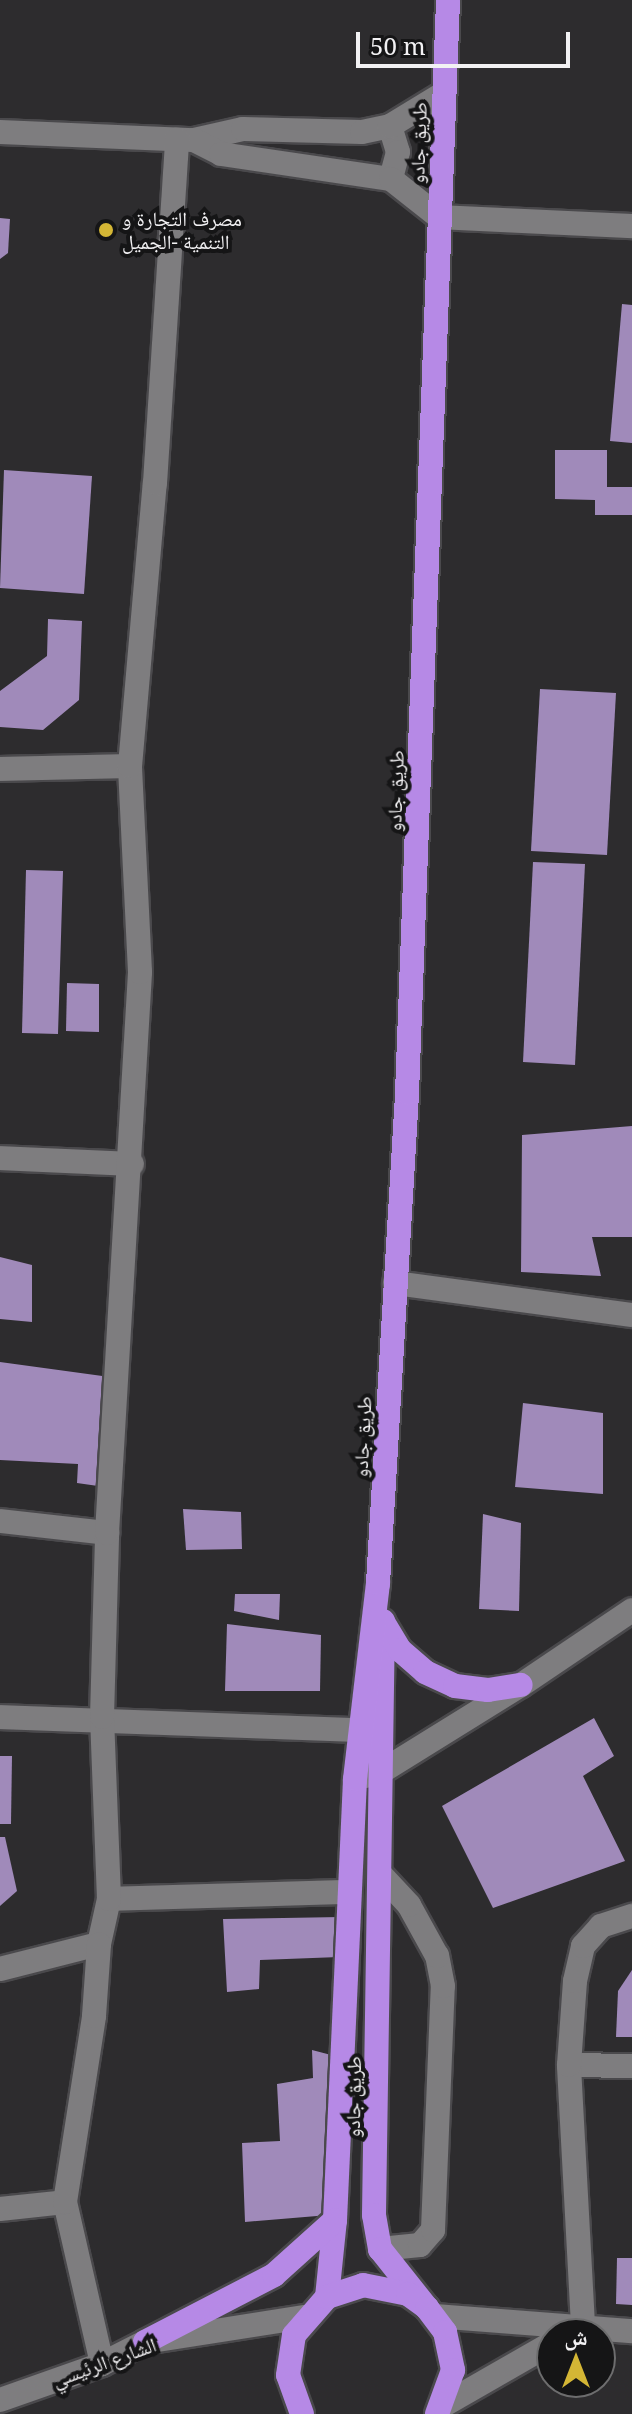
<!DOCTYPE html>
<meta charset="utf-8">
<style>
body{margin:0}
#map{position:relative;width:632px;height:2414px;overflow:hidden;background:#2d2c2e;font-family:"Noto Serif","Noto Naskh Arabic",serif}
div>[style]{position:absolute}
[style*='--x']{left:calc(var(--x)*1px);top:calc(var(--y)*1px);width:calc(var(--w)*1px);rotate:calc(var(--a)*1deg)}
.building>*{inset:0;background:#a08aba}
.roads{filter:drop-shadow(2px 0 #4a494c) drop-shadow(-2px 0 #4a494c) drop-shadow(0 2px #4a494c) drop-shadow(0 -2px #4a494c)}
.minor>*{height:24px;margin:-12px;padding:0 12px;transform-origin:12px;border-radius:12px;background:#7e7d7f}
.highway>*{height:24px;margin:-12px;padding:0 12px;transform-origin:12px;border-radius:12px;background:#b689e6}
.dots>*{width:22px;height:22px;translate:-50% -50%;box-sizing:border-box;border:4px solid #151516;border-radius:50%}
span{translate:-50% -50%;white-space:nowrap;text-align:center;line-height:1.15;-webkit-text-stroke:8px #151516;paint-order:stroke}
.street-label{font-size:20px;color:#f2f1f3}
.poi-label{font-size:20px;color:#f2f1f3}
.left{translate:0 -50%;text-align:left}
.north{position:absolute;left:536px;top:2318px;width:80px;height:80px;box-sizing:border-box;background:#151516;border:2px solid #6d6d6e;border-radius:50%;rotate:0deg;font-size:22px;font-weight:700;line-height:32px;text-align:center;color:#f2f1f3}
.north::after{content:'';display:block;margin:auto;width:28px;height:36px;background:#d4b635;clip-path:polygon(50% 0,100% 100%,50% 72%,0 100%)}
.scale{position:absolute;left:356px;top:32px;width:214px;height:36px;box-sizing:border-box;border:4px solid #f2f1f3;border-top:0;padding-left:10px;font-size:24px;line-height:28px;white-space:nowrap;color:#f2f1f3;-webkit-text-stroke:6px #151516;paint-order:stroke}
</style>
<div id="map">
<div class="building">
<i style="clip-path:polygon(0 218px,10px 219px,8px 253px,0 259px)"></i>
<i style="clip-path:polygon(622px 304px,632px 305px,632px 443px,610px 441px)"></i>
<i style="clip-path:polygon(555px 450px,607px 450px,607px 487px,632px 487px,632px 515px,595px 515px,595px 500px,555px 499px)"></i>
<i style="clip-path:polygon(4px 470px,92px 476px,84px 594px,0 588px)"></i>
<i style="clip-path:polygon(48px 619px,82px 621px,79px 700px,43px 730px,0 727px,0 691px,47px 656px)"></i>
<i style="clip-path:polygon(540px 689px,616px 693px,607px 855px,531px 851px)"></i>
<i style="clip-path:polygon(533px 862px,585px 864px,575px 1065px,523px 1062px)"></i>
<i style="clip-path:polygon(26px 870px,63px 871px,58px 1034px,22px 1033px)"></i>
<i style="clip-path:polygon(67px 983px,99px 984px,99px 1032px,66px 1031px)"></i>
<i style="clip-path:polygon(632px 1126px,632px 1237px,592px 1237px,601px 1276px,521px 1272px,522px 1135px)"></i>
<i style="clip-path:polygon(0 1257px,32px 1265px,32px 1322px,0 1319px)"></i>
<i style="clip-path:polygon(0 1362px,117px 1378px,105px 1487px,77px 1483px,78px 1464px,0 1460px)"></i>
<i style="clip-path:polygon(523px 1403px,603px 1413px,603px 1494px,515px 1487px)"></i>
<i style="clip-path:polygon(183px 1509px,241px 1512px,242px 1549px,186px 1550px)"></i>
<i style="clip-path:polygon(483px 1514px,521px 1523px,519px 1611px,479px 1609px)"></i>
<i style="clip-path:polygon(235px 1594px,280px 1594px,279px 1620px,234px 1611px)"></i>
<i style="clip-path:polygon(227px 1624px,321px 1635px,320px 1691px,225px 1691px)"></i>
<i style="clip-path:polygon(594px 1718px,614px 1756px,583px 1776px,625px 1861px,493px 1908px,442px 1806px)"></i>
<i style="clip-path:polygon(0 1756px,12px 1756px,11px 1824px,0 1824px)"></i>
<i style="clip-path:polygon(0 1837px,5px 1837px,17px 1891px,0 1906px)"></i>
<i style="clip-path:polygon(341px 1917px,339px 1957px,260px 1960px,259px 1989px,227px 1992px,223px 1919px)"></i>
<i style="clip-path:polygon(632px 1970px,632px 2037px,616px 2037px,618px 1991px)"></i>
<i style="clip-path:polygon(312px 2050px,335px 2056px,329px 2215px,245px 2222px,242px 2143px,280px 2141px,277px 2084px,313px 2078px)"></i>
<i style="clip-path:polygon(617px 2258px,632px 2258px,632px 2305px,616px 2304px)"></i>
</div>
<div class="roads">
<div class="minor">
<i style="--x:390;--y:126;--w:27;--a:73"></i>
<i style="--x:398;--y:152;--w:28;--a:105"></i>
<i style="--x:0;--y:132;--w:194;--a:2.4"></i>
<i style="--x:194;--y:140;--w:50;--a:-12.7"></i>
<i style="--x:243;--y:129;--w:119;--a:1.4"></i>
<i style="--x:362;--y:132;--w:29;--a:-12"></i>
<i style="--x:390;--y:126;--w:63;--a:-31.4"></i>
<i style="--x:194;--y:140;--w:30;--a:27"></i>
<i style="--x:221;--y:154;--w:172;--a:8.4"></i>
<i style="--x:391;--y:179;--w:61;--a:38.4"></i>
<i style="--x:439;--y:217;--w:193;--a:2.7"></i>
<i style="--x:0;--y:769;--w:130;--a:-1.3"></i>
<i style="--x:0;--y:1158;--w:132;--a:2.6"></i>
<i style="--x:395;--y:1283;--w:239;--a:7.7"></i>
<i style="--x:0;--y:1521;--w:108;--a:6.4"></i>
<i style="--x:0;--y:1717;--w:360;--a:2.1"></i>
<i style="--x:365;--y:1776;--w:20;--a:-18"></i>
<i style="--x:384;--y:1770;--w:161;--a:-31.8"></i>
<i style="--x:521;--y:1685;--w:134;--a:-34"></i>
<i style="--x:109;--y:1899;--w:239;--a:-1.7"></i>
<i style="--x:0;--y:1969;--w:102;--a:-14.2"></i>
<i style="--x:99;--y:1944;--w:46;--a:-77.5"></i>
<i style="--x:109;--y:1899;--w:182;--a:-92.2"></i>
<i style="--x:102;--y:1717;--w:184;--a:-88.4"></i>
<i style="--x:107;--y:1533;--w:562;--a:-86.63"></i>
<i style="--x:140;--y:972;--w:206;--a:-92.8"></i>
<i style="--x:130;--y:766;--w:284;--a:-85"></i>
<i style="--x:155;--y:483;--w:344;--a:-86.3"></i>
<i style="--x:569;--y:2065;--w:63;--a:0.9"></i>
<i style="--x:65;--y:2202;--w:166;--a:77.1"></i>
<i style="--x:0;--y:2209;--w:65;--a:-6.1"></i>
<i style="--x:65;--y:2202;--w:188;--a:-81.1"></i>
<i style="--x:94;--y:2016;--w:72;--a:-86"></i>
<i style="--x:380;--y:2249;--w:40;--a:-5.7"></i>
<i style="--x:420;--y:2245;--w:20;--a:-49"></i>
<i style="--x:433;--y:2230;--w:244;--a:-87.7"></i>
<i style="--x:443;--y:1986;--w:31;--a:-101"></i>
<i style="--x:437;--y:1956;--w:58;--a:-118.8"></i>
<i style="--x:409;--y:1905;--w:40;--a:-133"></i>
<i style="--x:435;--y:2316;--w:198;--a:4.4"></i>
<i style="--x:583;--y:2325;--w:260;--a:-93.1"></i>
<i style="--x:569;--y:2065;--w:84;--a:-85.9"></i>
<i style="--x:575;--y:1981;--w:36;--a:-77"></i>
<i style="--x:583;--y:1946;--w:27;--a:-48"></i>
<i style="--x:601;--y:1926;--w:33;--a:-18"></i>
<i style="--x:0;--y:2400;--w:108;--a:-19.4"></i>
<i style="--x:102;--y:2364;--w:48;--a:-27.1"></i>
<i style="--x:145;--y:2342;--w:162;--a:-8.9"></i>
<i style="--x:442;--y:2406;--w:127;--a:-29.8"></i>
</div>
<div class="highway">
<i style="--x:383;--y:1621;--w:594;--a:90.87"></i>
<i style="--x:374;--y:2215;--w:35;--a:80"></i>
<i style="--x:380;--y:2249;--w:75;--a:51.5"></i>
<i style="--x:383;--y:1622;--w:33;--a:59"></i>
<i style="--x:400;--y:1650;--w:33;--a:41"></i>
<i style="--x:425;--y:1672;--w:33;--a:25"></i>
<i style="--x:455;--y:1686;--w:33;--a:7"></i>
<i style="--x:488;--y:1690;--w:33;--a:-9"></i>
<i style="--x:327;--y:2297;--w:77;--a:-84.1"></i>
<i style="--x:335;--y:2220;--w:441;--a:-87.4"></i>
<i style="--x:355;--y:1779;--w:197;--a:-83.3"></i>
<i style="--x:378;--y:1583;--w:491;--a:-86.6"></i>
<i style="--x:407;--y:1093;--w:1094;--a:-87.85"></i>
<i style="--x:145;--y:2342;--w:145;--a:-27.4"></i>
<i style="--x:274;--y:2275;--w:82;--a:-42"></i>
<i style="--x:302;--y:2414;--w:41;--a:-109.7"></i>
<i style="--x:288;--y:2375;--w:40;--a:-81.5"></i>
<i style="--x:294;--y:2335;--w:50;--a:-49"></i>
<i style="--x:327;--y:2297;--w:38;--a:-18"></i>
<i style="--x:363;--y:2285;--w:46;--a:11.3"></i>
<i style="--x:408;--y:2294;--w:24;--a:36"></i>
<i style="--x:427;--y:2308;--w:30;--a:53"></i>
<i style="--x:445;--y:2332;--w:39;--a:78"></i>
<i style="--x:453;--y:2370;--w:47;--a:110"></i>
</div>
</div>
<div class="dots">
<i style="left:106px;top:230px;background:#d4b635"></i>
</div>
<div class="street-label">
<span style="left:418px;top:143px;rotate:-88deg">طريق جادو</span>
<span style="left:395px;top:791px;rotate:-88deg">طريق جادو</span>
<span style="left:362px;top:1437px;rotate:-87deg">طريق جادو</span>
<span style="left:353px;top:2097px;rotate:-89deg">طريق جادو</span>
<span style="left:104px;top:2362px;rotate:-20deg">الشارع الرئيسي</span>
</div>
<div class="poi-label">
<span class="left" style="left:122px;top:230px">مصرف التجارة و<br>التنمية -الجميل</span>
</div>
<div class="north">ش</div>
<div class="scale">50 m</div>
</div>
